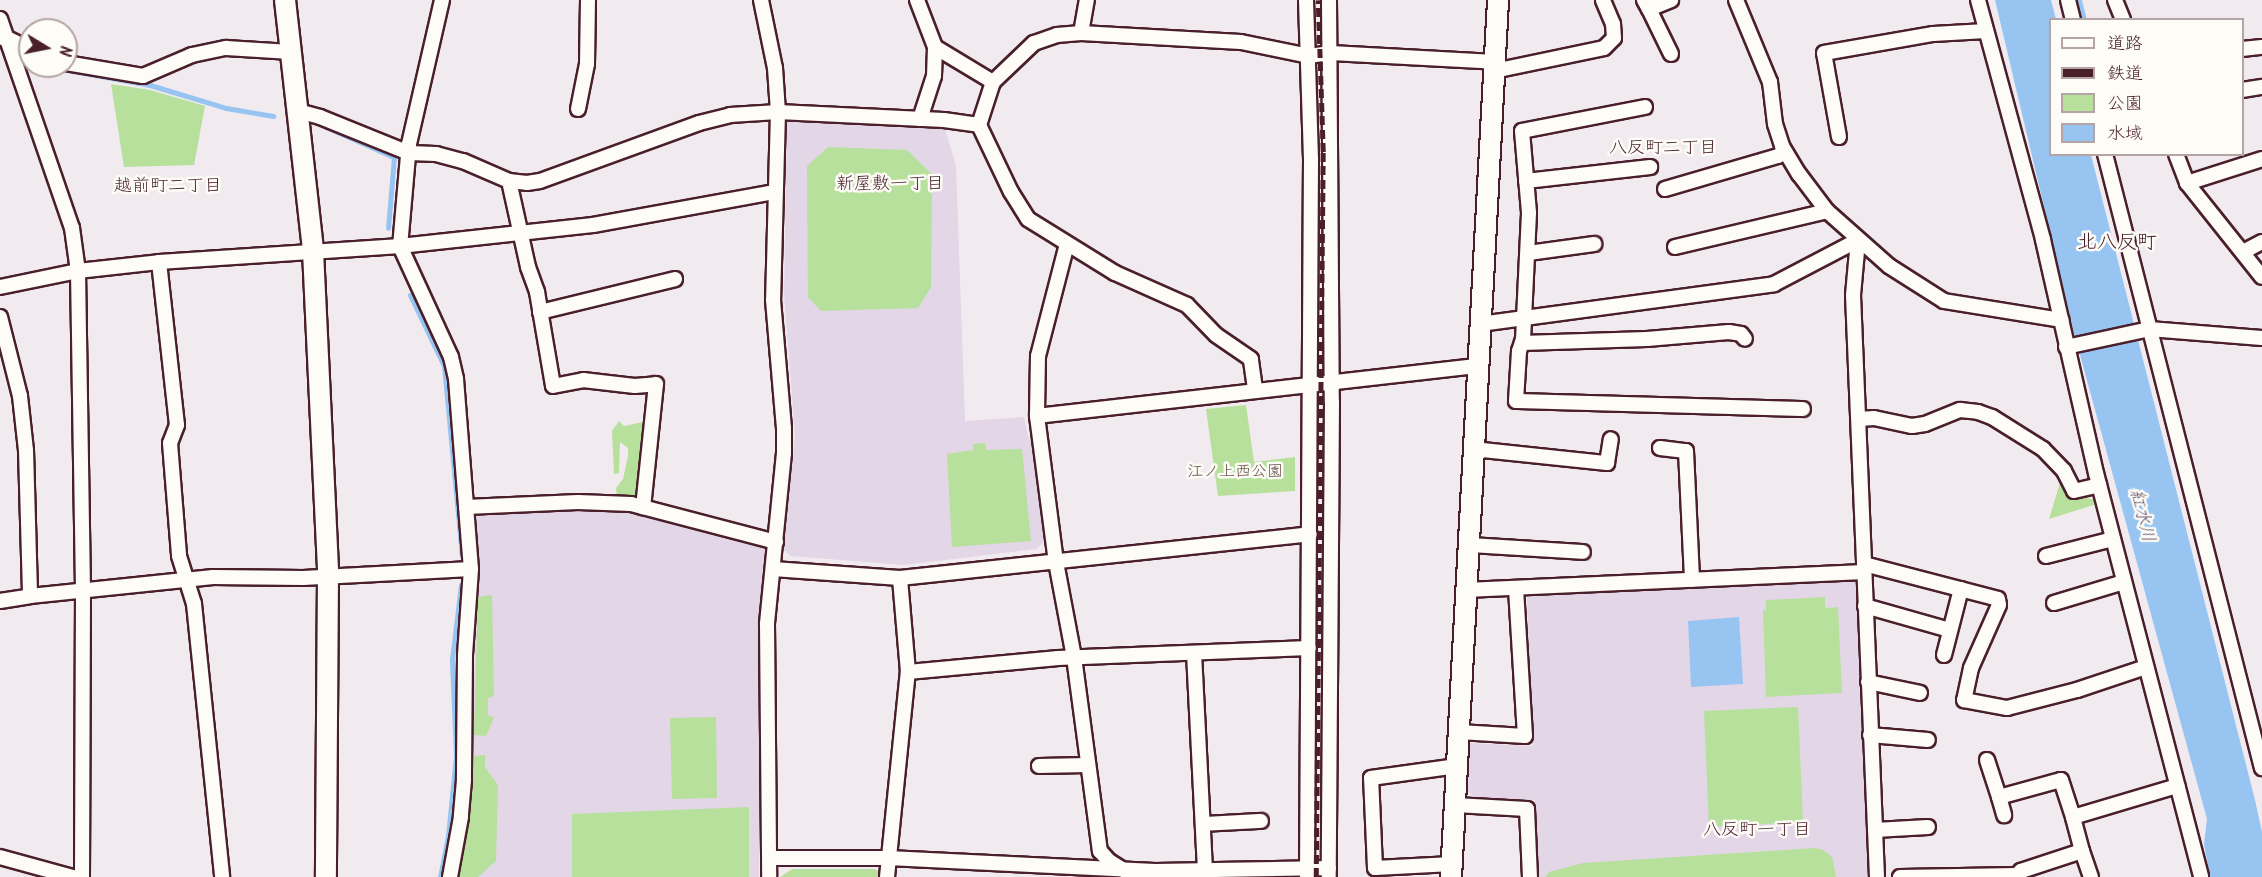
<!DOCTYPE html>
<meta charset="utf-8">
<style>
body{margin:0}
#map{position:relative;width:2262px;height:877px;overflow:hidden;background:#f1ebef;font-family:Kalam,"Klee One",sans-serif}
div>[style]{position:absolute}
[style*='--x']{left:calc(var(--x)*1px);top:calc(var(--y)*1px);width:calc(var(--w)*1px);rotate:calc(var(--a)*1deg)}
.built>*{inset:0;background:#e3d6e6}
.green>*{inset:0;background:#b7e09d}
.water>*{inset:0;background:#98c4f2}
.stream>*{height:5px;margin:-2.5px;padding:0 2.5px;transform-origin:2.5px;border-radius:2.5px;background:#98c4f2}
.roads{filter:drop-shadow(2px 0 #4a1f2b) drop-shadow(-2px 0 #4a1f2b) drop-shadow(0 2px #4a1f2b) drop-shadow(0 -2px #4a1f2b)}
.street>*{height:14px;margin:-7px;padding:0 7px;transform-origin:7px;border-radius:7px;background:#fdfcf7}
.secondary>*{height:20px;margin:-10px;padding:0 10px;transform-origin:10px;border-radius:10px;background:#fdfcf7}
.rail>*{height:4.5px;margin-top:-2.25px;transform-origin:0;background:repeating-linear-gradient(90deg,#4a1f2b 0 9px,transparent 0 13.5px)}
span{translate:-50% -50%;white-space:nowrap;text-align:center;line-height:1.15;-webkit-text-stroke:5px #fdfcf7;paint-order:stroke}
.park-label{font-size:16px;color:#654f48}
.neighbourhood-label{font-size:18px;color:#4a1f2b}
.water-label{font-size:18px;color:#615167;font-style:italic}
.quarter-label{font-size:20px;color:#4a1f2b}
.legend{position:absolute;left:2049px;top:18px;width:195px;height:138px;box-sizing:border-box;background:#fdfcf7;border:2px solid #b5a4a5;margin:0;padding:8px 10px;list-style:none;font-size:18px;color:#4a1f2b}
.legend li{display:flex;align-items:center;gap:12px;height:30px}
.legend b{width:30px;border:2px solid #b5a4a5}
.north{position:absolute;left:18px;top:18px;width:60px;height:60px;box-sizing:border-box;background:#fdfcf7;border:2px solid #b5a4a5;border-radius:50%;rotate:100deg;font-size:16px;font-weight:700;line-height:24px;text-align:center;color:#4a1f2b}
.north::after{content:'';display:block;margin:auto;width:21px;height:27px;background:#4a1f2b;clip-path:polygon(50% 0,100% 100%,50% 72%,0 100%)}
</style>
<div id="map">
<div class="built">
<i style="clip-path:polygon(787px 119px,945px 129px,956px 166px,965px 421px,1024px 417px,1029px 440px,1033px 440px,1040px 459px,1034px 461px,1044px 542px,1036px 549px,903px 565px,791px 556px,784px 550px,795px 435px,784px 295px)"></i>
<i style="clip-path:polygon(575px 507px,618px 509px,648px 514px,721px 536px,764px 545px,767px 549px,760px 628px,759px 877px,456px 877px,472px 760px,476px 598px,474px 517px,478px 512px)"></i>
<i style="clip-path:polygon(1855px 580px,1858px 582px,1870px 877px,1539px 877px,1535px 800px,1474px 797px,1467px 790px,1468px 743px,1533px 746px,1527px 598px,1531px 595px)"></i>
</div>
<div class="green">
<i style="clip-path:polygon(111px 84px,150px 90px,205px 106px,194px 165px,124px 167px)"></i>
<i style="clip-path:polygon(828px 147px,907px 150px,932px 174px,931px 287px,918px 308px,821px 311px,808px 297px,807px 166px)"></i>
<i style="clip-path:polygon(1246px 405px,1254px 462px,1295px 457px,1295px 491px,1218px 496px,1206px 409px)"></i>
<i style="clip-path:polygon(619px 421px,624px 426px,648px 421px,641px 502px,617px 498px,616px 488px,623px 479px,628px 456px,628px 448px,620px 442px,619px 473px,614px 474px,612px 431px)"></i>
<i style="clip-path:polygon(985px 443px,986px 450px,1022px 449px,1031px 541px,952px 547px,947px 454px,973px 450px,973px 444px)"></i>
<i style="clip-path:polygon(2060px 483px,2072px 500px,2087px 498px,2096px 500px,2097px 504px,2049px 519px)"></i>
<i style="clip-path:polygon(492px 595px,494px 696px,488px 698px,488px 715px,494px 718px,486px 736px,474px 735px,478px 597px)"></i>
<i style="clip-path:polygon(1825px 597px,1825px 608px,1838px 607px,1842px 693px,1766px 697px,1763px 610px,1766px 610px,1766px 600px)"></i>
<i style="clip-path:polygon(1798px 707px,1803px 822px,1709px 827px,1704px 711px)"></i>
<i style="clip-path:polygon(716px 717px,717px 798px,672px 799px,670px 718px)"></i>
<i style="clip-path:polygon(485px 755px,485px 767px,498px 785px,496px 861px,478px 877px,457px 877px,474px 756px)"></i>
<i style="clip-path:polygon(749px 807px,749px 877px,572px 877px,572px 814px)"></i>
<i style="clip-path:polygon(1815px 848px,1823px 850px,1832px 857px,1836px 877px,1545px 877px,1549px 872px,1583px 863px)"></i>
<i style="clip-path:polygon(792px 869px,874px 869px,880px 872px,879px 877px,780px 877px)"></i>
</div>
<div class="water">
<i style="clip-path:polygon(1995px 0,2051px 0,2056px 19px,2050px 20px,2050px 154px,2091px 155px,2255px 800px,2262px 832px,2262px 877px,2210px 877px,2204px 844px,2207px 819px,2074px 333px)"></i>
<i style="clip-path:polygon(1739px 617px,1743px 684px,1691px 687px,1688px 621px)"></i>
</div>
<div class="stream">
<i style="--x:2079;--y:0;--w:21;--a:76"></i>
<i style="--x:45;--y:66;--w:107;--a:10.3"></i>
<i style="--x:150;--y:85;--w:79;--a:16.8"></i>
<i style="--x:226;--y:108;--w:48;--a:9.7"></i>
<i style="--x:326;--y:127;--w:74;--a:23.8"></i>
<i style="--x:394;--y:157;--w:71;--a:94.8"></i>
<i style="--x:410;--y:295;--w:79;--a:64.4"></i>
<i style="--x:444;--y:366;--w:190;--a:84.6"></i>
<i style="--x:440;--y:877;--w:42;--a:-79"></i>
<i style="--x:448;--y:836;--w:80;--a:-84.3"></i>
<i style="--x:456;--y:756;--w:97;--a:-92.4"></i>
<i style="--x:452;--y:659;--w:75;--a:-83.1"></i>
</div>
<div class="roads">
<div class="street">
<i style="--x:442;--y:0;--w:148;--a:102.9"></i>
<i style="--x:409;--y:144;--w:102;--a:95"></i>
<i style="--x:400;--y:246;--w:122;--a:65.3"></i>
<i style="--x:451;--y:357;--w:23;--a:77"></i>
<i style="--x:456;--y:379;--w:191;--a:85.5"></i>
<i style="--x:471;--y:569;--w:86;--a:94"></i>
<i style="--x:465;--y:655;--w:125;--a:90.5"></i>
<i style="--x:464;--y:780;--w:37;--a:95"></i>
<i style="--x:461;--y:817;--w:61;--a:100.4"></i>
<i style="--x:761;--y:0;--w:69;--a:78.4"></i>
<i style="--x:775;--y:68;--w:44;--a:86.1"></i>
<i style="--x:778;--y:112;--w:188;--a:91.5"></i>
<i style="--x:773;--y:300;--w:128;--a:85.1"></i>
<i style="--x:784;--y:428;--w:25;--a:90"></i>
<i style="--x:784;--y:453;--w:172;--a:95.7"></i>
<i style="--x:767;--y:624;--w:253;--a:89.5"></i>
<i style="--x:917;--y:0;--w:50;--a:69"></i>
<i style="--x:935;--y:47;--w:68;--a:31.1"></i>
<i style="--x:1306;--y:0;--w:159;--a:88.2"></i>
<i style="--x:1311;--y:159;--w:718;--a:90.32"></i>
<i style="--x:1329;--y:0;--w:402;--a:89.6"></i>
<i style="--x:1332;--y:402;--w:475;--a:90.4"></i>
<i style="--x:1644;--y:0;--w:10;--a:61"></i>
<i style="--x:1649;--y:9;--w:24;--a:-22"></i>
<i style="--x:1736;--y:0;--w:89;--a:67.5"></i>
<i style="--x:1770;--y:82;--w:42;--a:83.2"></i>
<i style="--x:1775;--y:124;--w:23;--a:72"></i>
<i style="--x:1782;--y:146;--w:33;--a:59"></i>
<i style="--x:1799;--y:174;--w:46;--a:52.9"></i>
<i style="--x:1827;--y:211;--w:83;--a:41.6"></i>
<i style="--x:1889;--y:266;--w:65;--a:32.5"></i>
<i style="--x:1944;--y:301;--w:119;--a:9.2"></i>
<i style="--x:1978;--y:0;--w:249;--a:74.8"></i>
<i style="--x:2043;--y:240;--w:239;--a:77.2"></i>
<i style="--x:2096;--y:473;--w:417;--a:75.4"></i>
<i style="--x:2068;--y:0;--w:21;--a:76"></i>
<i style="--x:2115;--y:0;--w:22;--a:68"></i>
<i style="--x:1649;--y:9;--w:50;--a:63.9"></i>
<i style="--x:0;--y:19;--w:221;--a:71"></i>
<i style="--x:72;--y:228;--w:43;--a:82.1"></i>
<i style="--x:78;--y:271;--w:321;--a:89.1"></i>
<i style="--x:83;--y:592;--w:285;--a:90.2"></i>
<i style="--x:1081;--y:33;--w:34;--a:-80"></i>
<i style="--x:2;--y:38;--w:5;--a:0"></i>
<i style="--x:7;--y:38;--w:25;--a:26"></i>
<i style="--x:2242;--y:49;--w:20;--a:-6"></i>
<i style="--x:66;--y:63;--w:78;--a:9.6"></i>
<i style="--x:143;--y:76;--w:53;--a:-23.2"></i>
<i style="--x:192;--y:55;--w:35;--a:-12"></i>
<i style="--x:226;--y:48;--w:65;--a:3.5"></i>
<i style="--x:1494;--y:71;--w:112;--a:-11.8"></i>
<i style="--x:1604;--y:48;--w:14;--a:-45"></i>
<i style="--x:1614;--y:38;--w:14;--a:-94"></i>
<i style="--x:1613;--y:24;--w:26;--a:-113"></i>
<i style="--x:2242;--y:90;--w:20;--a:-9"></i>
<i style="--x:1645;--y:107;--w:125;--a:169"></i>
<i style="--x:1522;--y:131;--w:82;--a:85.1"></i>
<i style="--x:1529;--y:213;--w:126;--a:92.7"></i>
<i style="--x:1523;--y:339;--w:13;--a:108"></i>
<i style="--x:1519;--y:351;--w:50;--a:93.4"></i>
<i style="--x:1516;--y:401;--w:287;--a:1.6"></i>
<i style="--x:578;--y:109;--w:46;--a:-78.7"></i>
<i style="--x:587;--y:64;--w:64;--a:-89.1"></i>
<i style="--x:298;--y:111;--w:23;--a:15"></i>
<i style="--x:320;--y:117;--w:96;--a:22"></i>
<i style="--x:409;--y:153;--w:27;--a:2"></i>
<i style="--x:436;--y:154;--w:28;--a:15"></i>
<i style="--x:463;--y:161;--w:50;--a:23.5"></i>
<i style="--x:509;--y:181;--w:18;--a:6"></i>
<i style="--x:527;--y:183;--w:13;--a:-9"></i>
<i style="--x:540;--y:181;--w:169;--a:-20"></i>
<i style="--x:699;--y:123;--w:32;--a:-14"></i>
<i style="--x:730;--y:115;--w:48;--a:-3.6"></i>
<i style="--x:778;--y:112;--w:166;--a:2.8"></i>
<i style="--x:944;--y:120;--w:35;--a:8"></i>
<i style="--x:920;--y:119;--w:45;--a:-72"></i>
<i style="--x:934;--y:76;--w:29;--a:-88"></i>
<i style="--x:1839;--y:137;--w:85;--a:-100.1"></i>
<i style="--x:1824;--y:53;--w:111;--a:-9.9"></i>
<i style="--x:1933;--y:34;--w:53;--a:-3.2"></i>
<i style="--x:2105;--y:154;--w:634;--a:75.66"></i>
<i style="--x:2176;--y:154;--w:31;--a:69"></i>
<i style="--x:2187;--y:183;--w:120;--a:51.4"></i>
<i style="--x:509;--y:181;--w:88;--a:77.5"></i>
<i style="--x:528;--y:267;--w:27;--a:70"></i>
<i style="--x:537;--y:292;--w:95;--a:80.3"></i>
<i style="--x:553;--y:386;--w:31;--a:-11"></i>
<i style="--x:583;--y:380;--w:52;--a:6.6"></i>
<i style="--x:635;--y:386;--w:21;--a:-5"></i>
<i style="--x:656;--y:384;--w:124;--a:96"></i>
<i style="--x:1526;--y:181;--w:125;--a:-6.4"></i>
<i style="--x:2187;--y:183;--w:79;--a:-17.7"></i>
<i style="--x:1665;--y:189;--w:118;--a:-16.3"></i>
<i style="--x:1778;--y:156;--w:8;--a:-30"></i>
<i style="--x:1858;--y:240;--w:55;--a:95.2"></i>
<i style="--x:1853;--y:295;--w:582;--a:87.64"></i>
<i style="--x:1067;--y:244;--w:116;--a:104.5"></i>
<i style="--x:1038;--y:356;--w:60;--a:91"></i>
<i style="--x:1037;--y:416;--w:147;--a:82.6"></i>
<i style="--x:1056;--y:562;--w:97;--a:79.3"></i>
<i style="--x:1074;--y:657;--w:196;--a:82.4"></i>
<i style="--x:1100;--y:851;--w:13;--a:48"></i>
<i style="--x:1109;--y:861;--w:31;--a:32"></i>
<i style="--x:1675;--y:247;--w:156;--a:-13.3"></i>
<i style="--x:2243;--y:252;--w:21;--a:-28"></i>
<i style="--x:1528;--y:253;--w:67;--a:-7.8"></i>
<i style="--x:159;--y:262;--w:164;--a:83.7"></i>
<i style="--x:177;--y:425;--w:19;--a:111"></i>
<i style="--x:170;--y:443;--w:113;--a:85.4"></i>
<i style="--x:179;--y:556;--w:50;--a:72.6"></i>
<i style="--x:194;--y:604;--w:274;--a:84.1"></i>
<i style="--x:0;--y:287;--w:80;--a:-11.6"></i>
<i style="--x:78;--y:271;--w:81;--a:-6.3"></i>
<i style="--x:159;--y:262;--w:242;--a:-3.8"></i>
<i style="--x:400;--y:246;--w:194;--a:-6.2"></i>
<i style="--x:593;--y:225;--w:185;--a:-10.3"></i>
<i style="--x:540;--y:312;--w:139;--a:-13.7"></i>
<i style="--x:0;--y:317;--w:81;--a:75.8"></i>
<i style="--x:20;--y:396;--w:54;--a:83.7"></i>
<i style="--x:26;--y:450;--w:146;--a:88.4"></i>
<i style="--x:1480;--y:324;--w:297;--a:-7.7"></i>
<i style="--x:1774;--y:284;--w:95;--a:-27.6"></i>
<i style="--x:1522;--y:343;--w:125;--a:-1.8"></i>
<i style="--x:1647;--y:339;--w:82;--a:-4.9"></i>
<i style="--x:1729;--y:332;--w:12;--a:9"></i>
<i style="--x:1741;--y:334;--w:6;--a:51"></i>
<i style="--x:2066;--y:347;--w:85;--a:-12.2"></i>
<i style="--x:2149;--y:329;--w:113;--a:4.6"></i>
<i style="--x:1255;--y:389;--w:30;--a:-98"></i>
<i style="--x:1251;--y:359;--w:42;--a:-145.6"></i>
<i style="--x:1216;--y:335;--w:42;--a:-134"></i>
<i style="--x:1187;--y:305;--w:79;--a:-156"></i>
<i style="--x:1115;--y:273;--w:102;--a:-148.2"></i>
<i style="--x:1028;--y:219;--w:32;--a:-122"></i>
<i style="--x:1011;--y:192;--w:74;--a:-115.5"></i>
<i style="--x:979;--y:125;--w:45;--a:-72"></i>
<i style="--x:993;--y:82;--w:57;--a:-43.6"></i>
<i style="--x:1034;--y:43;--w:24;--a:-19"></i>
<i style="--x:1057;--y:35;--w:24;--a:-5"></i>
<i style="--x:1081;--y:33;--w:160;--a:3.2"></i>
<i style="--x:1241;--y:42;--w:69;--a:11.6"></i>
<i style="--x:1309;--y:56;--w:22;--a:-8"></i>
<i style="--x:1331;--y:53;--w:164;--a:3.1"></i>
<i style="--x:1037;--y:416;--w:444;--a:-6.5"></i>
<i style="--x:1859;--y:419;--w:15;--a:-4"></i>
<i style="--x:1874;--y:418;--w:39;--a:12"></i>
<i style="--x:1912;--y:426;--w:13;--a:-9"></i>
<i style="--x:1925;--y:424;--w:38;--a:-22"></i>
<i style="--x:1960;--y:410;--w:18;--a:6"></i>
<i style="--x:1978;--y:412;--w:15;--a:20"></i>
<i style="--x:1992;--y:417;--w:60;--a:32.1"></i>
<i style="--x:2043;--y:449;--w:30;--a:46"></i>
<i style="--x:2064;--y:471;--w:22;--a:63"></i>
<i style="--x:2074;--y:491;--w:26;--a:-13"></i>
<i style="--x:1660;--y:448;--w:26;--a:7"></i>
<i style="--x:1686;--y:451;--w:129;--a:87.3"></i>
<i style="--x:1473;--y:449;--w:135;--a:6"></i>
<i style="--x:1607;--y:463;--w:24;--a:-81"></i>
<i style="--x:466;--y:507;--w:112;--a:-2.6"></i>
<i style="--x:578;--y:502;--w:53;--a:2.2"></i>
<i style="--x:631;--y:504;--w:150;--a:14.7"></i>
<i style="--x:1469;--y:545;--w:114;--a:3.5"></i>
<i style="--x:2046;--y:556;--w:69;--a:-14.2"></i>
<i style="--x:1864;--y:564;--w:138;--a:14.6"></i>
<i style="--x:1998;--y:599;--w:6;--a:81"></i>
<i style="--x:1999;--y:605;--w:69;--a:114"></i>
<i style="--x:1971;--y:668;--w:33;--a:102"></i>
<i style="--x:1964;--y:700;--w:44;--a:10.5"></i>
<i style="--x:2007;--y:708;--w:72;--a:-14.4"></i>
<i style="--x:2077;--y:690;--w:73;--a:-18.4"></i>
<i style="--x:773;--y:569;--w:127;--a:4.1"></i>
<i style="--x:900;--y:578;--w:412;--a:-6.1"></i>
<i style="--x:1467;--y:590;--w:396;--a:-2.6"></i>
<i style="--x:0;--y:601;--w:30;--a:-9"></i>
<i style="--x:30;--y:596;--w:184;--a:-5.9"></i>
<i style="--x:213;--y:577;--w:90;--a:0.6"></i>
<i style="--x:303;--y:578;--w:168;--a:-3.1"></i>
<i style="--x:2054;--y:603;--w:73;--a:-16.7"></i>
<i style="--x:1865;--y:606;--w:88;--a:15.8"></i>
<i style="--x:1194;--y:653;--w:217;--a:87.1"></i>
<i style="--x:1944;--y:655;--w:68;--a:-75.6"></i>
<i style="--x:908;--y:672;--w:151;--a:-5.3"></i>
<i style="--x:1058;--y:658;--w:251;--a:-2.3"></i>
<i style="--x:1868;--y:682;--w:53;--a:11.9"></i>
<i style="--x:1459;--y:732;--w:66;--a:3.5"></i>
<i style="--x:1525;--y:736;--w:148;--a:-93.5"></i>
<i style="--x:1870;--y:735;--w:58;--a:4.9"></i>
<i style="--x:1987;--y:760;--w:39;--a:72"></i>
<i style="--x:1999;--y:797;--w:64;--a:-15.3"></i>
<i style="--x:2061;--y:780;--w:39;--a:72"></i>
<i style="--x:1039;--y:766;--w:48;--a:-1.2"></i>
<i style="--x:1999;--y:797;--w:19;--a:74"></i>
<i style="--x:1455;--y:805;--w:72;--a:3.2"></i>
<i style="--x:1527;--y:809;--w:68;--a:87.5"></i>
<i style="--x:1203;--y:824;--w:58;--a:-3"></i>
<i style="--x:1875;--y:830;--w:53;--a:-3.2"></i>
<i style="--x:2082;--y:851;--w:28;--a:71"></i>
<i style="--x:0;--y:857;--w:76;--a:15.3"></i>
<i style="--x:770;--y:858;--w:118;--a:0"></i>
<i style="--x:888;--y:858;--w:267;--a:2.8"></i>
<i style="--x:1155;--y:871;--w:174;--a:-1"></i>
<i style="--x:1452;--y:864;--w:77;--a:177"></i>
<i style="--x:1375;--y:868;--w:90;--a:-92.5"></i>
<i style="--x:1371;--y:778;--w:87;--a:-7.9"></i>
<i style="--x:887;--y:877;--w:206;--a:-84.2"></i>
<i style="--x:908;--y:672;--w:94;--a:-94.9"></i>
<i style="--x:1900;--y:877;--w:117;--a:-1"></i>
<i style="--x:2017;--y:875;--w:6;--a:-45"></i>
<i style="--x:2021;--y:871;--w:64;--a:-18.2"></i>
<i style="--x:2082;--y:851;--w:35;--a:-105"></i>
<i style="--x:2073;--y:817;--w:109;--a:-16.6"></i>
</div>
<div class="secondary">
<i style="--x:285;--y:0;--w:253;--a:83.6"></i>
<i style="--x:313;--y:251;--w:324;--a:87.3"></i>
<i style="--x:328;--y:575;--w:302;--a:90.4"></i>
<i style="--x:1451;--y:877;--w:878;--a:-86.93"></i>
</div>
</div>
<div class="rail">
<i style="--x:1316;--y:877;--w:725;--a:-89.45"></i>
<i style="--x:1323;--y:152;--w:152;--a:-91.9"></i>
</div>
<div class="park-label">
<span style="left:1235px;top:472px">江ノ上西公園</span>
</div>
<div class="neighbourhood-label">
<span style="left:1663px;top:149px">八反町二丁目</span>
<span style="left:890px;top:185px">新屋敷一丁目</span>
<span style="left:168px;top:187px">越前町二丁目</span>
<span style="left:1757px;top:831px">八反町一丁目</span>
</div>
<div class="water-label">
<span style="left:2141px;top:516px;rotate:76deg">紅水川</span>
</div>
<div class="quarter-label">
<span style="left:2117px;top:243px">北八反町</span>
</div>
<ul class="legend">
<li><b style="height:8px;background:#fdfcf7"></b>道路</li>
<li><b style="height:8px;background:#4a1f2b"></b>鉄道</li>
<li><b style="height:16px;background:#b7e09d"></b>公園</li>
<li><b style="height:16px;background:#98c4f2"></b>水域</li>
</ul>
<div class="north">N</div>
</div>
